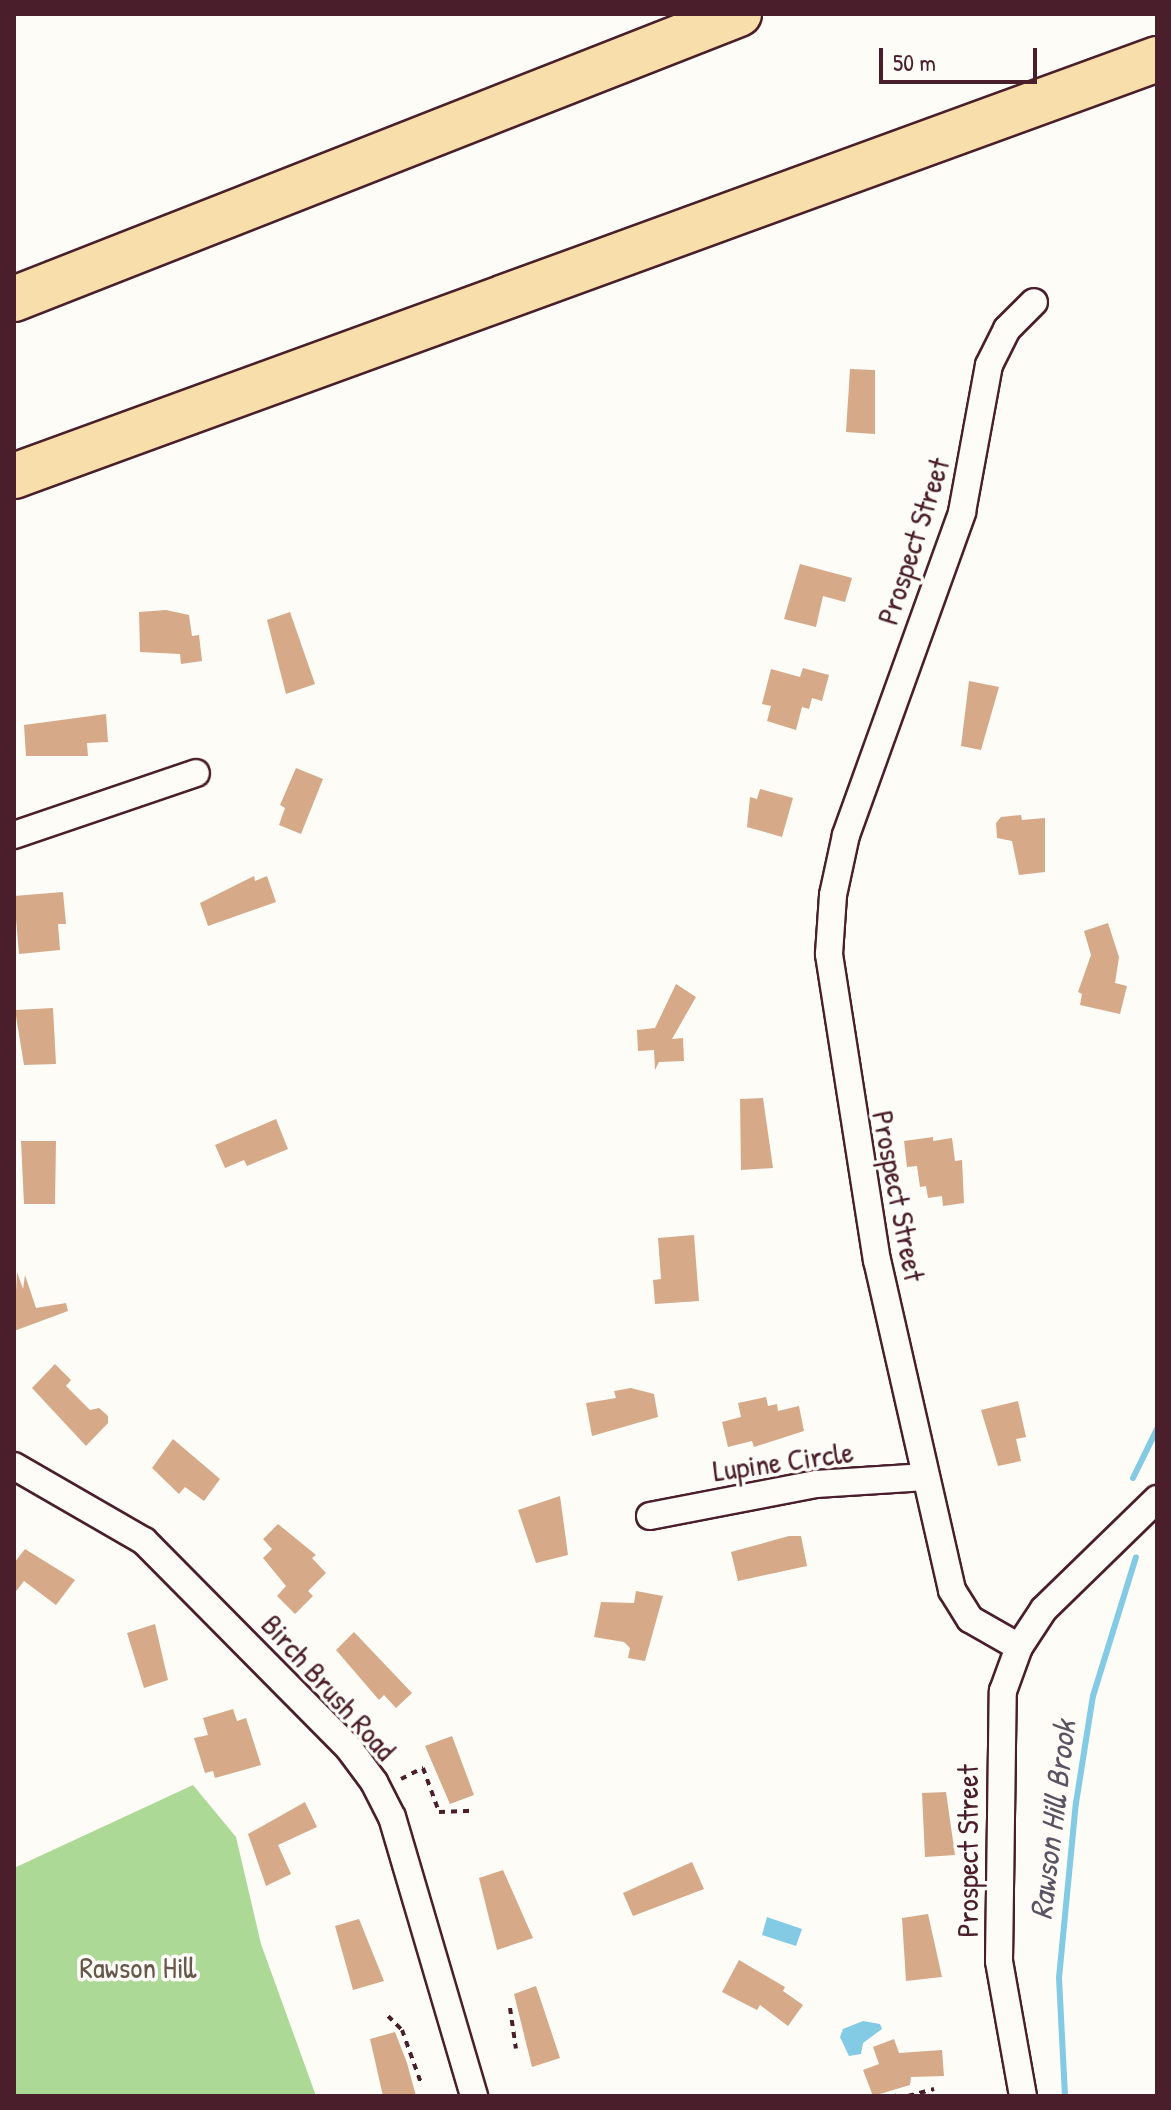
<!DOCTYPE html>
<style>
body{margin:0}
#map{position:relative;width:1171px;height:2110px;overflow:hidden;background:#fdfcf7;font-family:"Patrick Hand",sans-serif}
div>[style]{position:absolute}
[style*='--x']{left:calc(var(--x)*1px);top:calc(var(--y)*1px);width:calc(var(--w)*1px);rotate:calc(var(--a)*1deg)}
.green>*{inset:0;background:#add997}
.water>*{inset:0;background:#83cae4}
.stream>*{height:6px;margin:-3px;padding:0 3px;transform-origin:3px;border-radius:3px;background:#83cae4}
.building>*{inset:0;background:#d6a988}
.path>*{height:4px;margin-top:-2px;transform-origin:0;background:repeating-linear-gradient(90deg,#4a1f2b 0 6px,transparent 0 12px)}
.roads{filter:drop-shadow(2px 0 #4a1f2b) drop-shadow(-2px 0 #4a1f2b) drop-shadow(0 2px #4a1f2b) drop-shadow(0 -2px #4a1f2b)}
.minor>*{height:26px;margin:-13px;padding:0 13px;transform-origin:13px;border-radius:13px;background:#fdfcf7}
.motorway>*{height:44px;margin:-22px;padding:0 22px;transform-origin:22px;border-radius:22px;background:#f8deab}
span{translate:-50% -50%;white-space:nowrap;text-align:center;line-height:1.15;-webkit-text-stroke:7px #fdfcf7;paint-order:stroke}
.street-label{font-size:30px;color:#4a1f2b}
.park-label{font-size:30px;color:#68574b}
.water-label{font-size:32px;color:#5b5262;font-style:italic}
.frame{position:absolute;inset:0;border:16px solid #4a1f2b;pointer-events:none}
.scale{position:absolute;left:879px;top:48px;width:158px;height:36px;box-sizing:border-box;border:4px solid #4a1f2b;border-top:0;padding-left:10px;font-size:24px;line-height:28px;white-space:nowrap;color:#4a1f2b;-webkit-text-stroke:6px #fdfcf7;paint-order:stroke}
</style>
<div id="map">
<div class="green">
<i style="clip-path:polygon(193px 1785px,236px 1837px,261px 1944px,316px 2096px,14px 2096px,14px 1868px)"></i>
</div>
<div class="water">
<i style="clip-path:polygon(767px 1917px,802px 1929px,796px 1946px,762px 1935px)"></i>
<i style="clip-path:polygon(863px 2021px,880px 2024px,882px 2029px,863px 2043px,861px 2054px,849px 2056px,840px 2037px,843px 2029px)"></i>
</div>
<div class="stream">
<i style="--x:1133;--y:1478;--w:55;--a:-63.9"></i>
<i style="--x:1065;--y:2096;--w:118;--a:-92.9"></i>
<i style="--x:1059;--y:1978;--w:176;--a:-84.5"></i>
<i style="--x:1076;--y:1803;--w:108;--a:-81"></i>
<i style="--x:1093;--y:1696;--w:145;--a:-72.8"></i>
</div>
<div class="building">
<i style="clip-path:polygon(850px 369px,875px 370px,875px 434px,846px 432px)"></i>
<i style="clip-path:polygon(800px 564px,852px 578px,845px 602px,823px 596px,816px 627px,784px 619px)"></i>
<i style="clip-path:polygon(166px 610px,189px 615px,192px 636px,199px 635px,202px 661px,181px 664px,180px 654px,140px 652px,139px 612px)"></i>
<i style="clip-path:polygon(290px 612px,315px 684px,286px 694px,267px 620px)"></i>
<i style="clip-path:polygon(803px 668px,829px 675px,822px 701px,812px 698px,809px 709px,802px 707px,796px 730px,767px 721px,771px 706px,762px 704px,771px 669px,800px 677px)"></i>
<i style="clip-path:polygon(969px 681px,999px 687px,981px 750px,961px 746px)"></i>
<i style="clip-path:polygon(106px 714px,108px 742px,87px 743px,88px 756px,26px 756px,24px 725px)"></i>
<i style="clip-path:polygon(296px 768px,323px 779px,301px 834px,279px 825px,285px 808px,280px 805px)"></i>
<i style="clip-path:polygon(760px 789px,793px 798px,782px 837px,747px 827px,750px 797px,757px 799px)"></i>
<i style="clip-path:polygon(1021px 815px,1022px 820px,1045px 818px,1045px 872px,1019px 875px,1012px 841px,997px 838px,996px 823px,1001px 817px)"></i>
<i style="clip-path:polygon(254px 876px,255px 881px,267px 876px,276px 902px,208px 926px,200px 903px)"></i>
<i style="clip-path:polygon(63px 892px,66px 924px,58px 924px,60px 950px,19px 954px,14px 896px)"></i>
<i style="clip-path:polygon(1108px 923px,1119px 957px,1115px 983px,1127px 986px,1120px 1014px,1080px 1005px,1082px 994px,1078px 992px,1091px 955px,1084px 931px)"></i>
<i style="clip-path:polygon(676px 984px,696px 997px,672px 1039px,683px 1038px,684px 1061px,659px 1062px,655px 1070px,654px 1050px,638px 1051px,637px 1030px,655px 1028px)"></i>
<i style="clip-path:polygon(53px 1008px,56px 1064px,24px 1065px,15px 1010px)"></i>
<i style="clip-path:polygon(763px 1098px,773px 1168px,741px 1170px,740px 1099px)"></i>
<i style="clip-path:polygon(276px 1119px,288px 1149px,247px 1166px,244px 1160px,225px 1168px,215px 1145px)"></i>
<i style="clip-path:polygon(933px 1137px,933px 1141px,952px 1138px,955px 1161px,962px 1160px,964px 1203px,943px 1206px,942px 1196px,928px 1198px,926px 1186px,920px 1187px,917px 1166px,907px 1167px,904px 1141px)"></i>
<i style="clip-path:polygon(21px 1141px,56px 1141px,55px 1204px,24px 1204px)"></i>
<i style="clip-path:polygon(694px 1235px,699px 1301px,655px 1304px,653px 1280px,661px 1279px,658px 1238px)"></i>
<i style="clip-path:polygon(17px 1272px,23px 1289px,25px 1275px,36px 1308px,66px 1303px,68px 1311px,14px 1331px)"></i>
<i style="clip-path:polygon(55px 1364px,71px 1380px,66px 1386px,90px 1410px,99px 1408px,108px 1416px,108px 1423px,86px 1446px,32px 1388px)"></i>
<i style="clip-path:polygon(631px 1388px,654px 1394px,658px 1417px,592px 1436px,586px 1403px,616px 1398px,614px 1391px)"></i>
<i style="clip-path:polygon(766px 1397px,768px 1406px,777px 1404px,778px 1411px,799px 1406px,804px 1431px,754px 1447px,752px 1441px,728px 1447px,722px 1422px,741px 1417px,738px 1403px)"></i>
<i style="clip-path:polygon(1018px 1401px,1026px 1437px,1016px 1439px,1021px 1461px,998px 1466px,981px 1410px)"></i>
<i style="clip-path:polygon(173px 1439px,220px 1479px,204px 1501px,185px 1487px,179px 1494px,152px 1468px)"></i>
<i style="clip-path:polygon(560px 1496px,568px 1555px,536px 1563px,518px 1510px)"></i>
<i style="clip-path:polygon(278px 1524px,316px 1555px,312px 1558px,326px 1573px,308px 1591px,313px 1596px,295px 1614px,277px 1596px,286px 1586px,263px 1558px,272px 1549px,263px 1539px)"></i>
<i style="clip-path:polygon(789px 1536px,801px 1536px,807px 1566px,738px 1581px,731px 1552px)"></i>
<i style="clip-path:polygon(25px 1549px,75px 1580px,56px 1605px,24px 1581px,14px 1594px,14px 1563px)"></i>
<i style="clip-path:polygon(636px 1591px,663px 1596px,645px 1661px,628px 1658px,630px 1648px,624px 1642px,594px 1637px,601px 1602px,634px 1603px)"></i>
<i style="clip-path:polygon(155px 1624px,168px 1680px,144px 1688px,127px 1633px)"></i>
<i style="clip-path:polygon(354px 1632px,412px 1693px,396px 1708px,384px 1695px,379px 1700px,336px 1650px)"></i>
<i style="clip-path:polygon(233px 1709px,237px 1721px,246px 1718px,261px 1765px,215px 1778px,213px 1771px,205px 1773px,194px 1738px,208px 1735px,203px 1718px)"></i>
<i style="clip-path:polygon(452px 1736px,474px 1795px,450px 1804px,425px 1746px)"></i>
<i style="clip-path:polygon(946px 1792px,955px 1855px,925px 1857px,922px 1793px)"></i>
<i style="clip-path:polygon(305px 1802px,317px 1827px,278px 1845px,291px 1874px,266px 1886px,248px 1834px)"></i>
<i style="clip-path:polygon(692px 1862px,704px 1889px,633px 1916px,623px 1893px)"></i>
<i style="clip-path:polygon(503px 1870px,533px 1938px,497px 1950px,479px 1878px)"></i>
<i style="clip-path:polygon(928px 1914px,942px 1977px,906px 1981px,902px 1918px)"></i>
<i style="clip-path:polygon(359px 1919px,384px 1981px,353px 1990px,335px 1926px)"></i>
<i style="clip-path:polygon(739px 1960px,785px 1987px,783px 1991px,803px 2005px,788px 2026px,760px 2005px,757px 2010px,722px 1992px)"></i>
<i style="clip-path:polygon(536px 1986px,560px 2058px,532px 2067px,514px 1994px)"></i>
<i style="clip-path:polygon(395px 2032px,407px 2063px,416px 2096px,383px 2096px,370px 2039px)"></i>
<i style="clip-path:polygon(894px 2039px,899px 2053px,942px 2050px,944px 2076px,911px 2077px,910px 2085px,873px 2096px,863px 2070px,879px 2064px,873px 2047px)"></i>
</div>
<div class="path">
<i style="--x:401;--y:1779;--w:25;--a:-27"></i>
<i style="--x:423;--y:1768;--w:47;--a:70"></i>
<i style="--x:439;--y:1812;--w:34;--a:-2"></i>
<i style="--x:510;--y:2008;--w:41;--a:81.7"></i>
<i style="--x:388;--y:2016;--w:20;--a:45"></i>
<i style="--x:402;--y:2030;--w:56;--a:70.3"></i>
<i style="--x:894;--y:2095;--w:1;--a:45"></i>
<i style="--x:908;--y:2096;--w:27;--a:-15"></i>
</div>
<div class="roads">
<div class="minor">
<i style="--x:14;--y:835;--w:192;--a:-18.8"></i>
<i style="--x:14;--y:1466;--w:150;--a:30"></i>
<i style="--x:144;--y:1541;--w:290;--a:45.3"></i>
<i style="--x:348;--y:1747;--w:44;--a:53.4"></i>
<i style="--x:374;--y:1782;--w:39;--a:63"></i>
<i style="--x:392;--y:1817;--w:291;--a:73.6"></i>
<i style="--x:650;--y:1516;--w:169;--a:-10.9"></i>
<i style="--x:816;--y:1484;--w:110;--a:-3.6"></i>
<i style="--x:1019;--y:1647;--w:56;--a:-150.3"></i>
<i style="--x:970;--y:1619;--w:34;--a:-122"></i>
<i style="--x:952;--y:1590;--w:337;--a:-102.8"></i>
<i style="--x:877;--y:1261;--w:311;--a:-98.9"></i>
<i style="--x:829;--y:954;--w:59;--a:-86.1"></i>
<i style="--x:833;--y:895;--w:61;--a:-77.8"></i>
<i style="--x:846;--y:835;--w:343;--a:-70.2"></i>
<i style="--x:962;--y:512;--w:149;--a:-79.6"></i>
<i style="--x:989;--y:365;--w:40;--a:-63.4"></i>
<i style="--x:1007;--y:329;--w:38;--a:-45"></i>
<i style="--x:1023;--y:2096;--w:137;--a:-100.1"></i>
<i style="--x:999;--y:1961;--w:270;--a:-89.2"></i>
<i style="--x:1003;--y:1691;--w:47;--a:-70"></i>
<i style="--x:1019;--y:1647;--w:45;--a:-56.7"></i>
<i style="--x:1044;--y:1609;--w:158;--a:-44.2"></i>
</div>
<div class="motorway">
<i style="--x:14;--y:299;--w:779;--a:-21.46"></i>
<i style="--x:14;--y:476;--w:1217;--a:-20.04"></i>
</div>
</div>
<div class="street-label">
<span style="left:913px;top:541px;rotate:-72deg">Prospect Street</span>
<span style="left:899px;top:1196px;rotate:79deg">Prospect Street</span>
<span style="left:783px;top:1461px;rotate:-8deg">Lupine Circle</span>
<span style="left:329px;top:1687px;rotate:48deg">Birch Brush Road</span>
<span style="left:967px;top:1851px;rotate:-90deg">Prospect Street</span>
</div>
<div class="park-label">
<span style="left:138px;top:1967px">Rawson Hill</span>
</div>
<div class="water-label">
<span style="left:1053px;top:1820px;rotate:-83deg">Rawson Hill Brook</span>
</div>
<div class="frame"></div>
<div class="scale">50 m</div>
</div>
